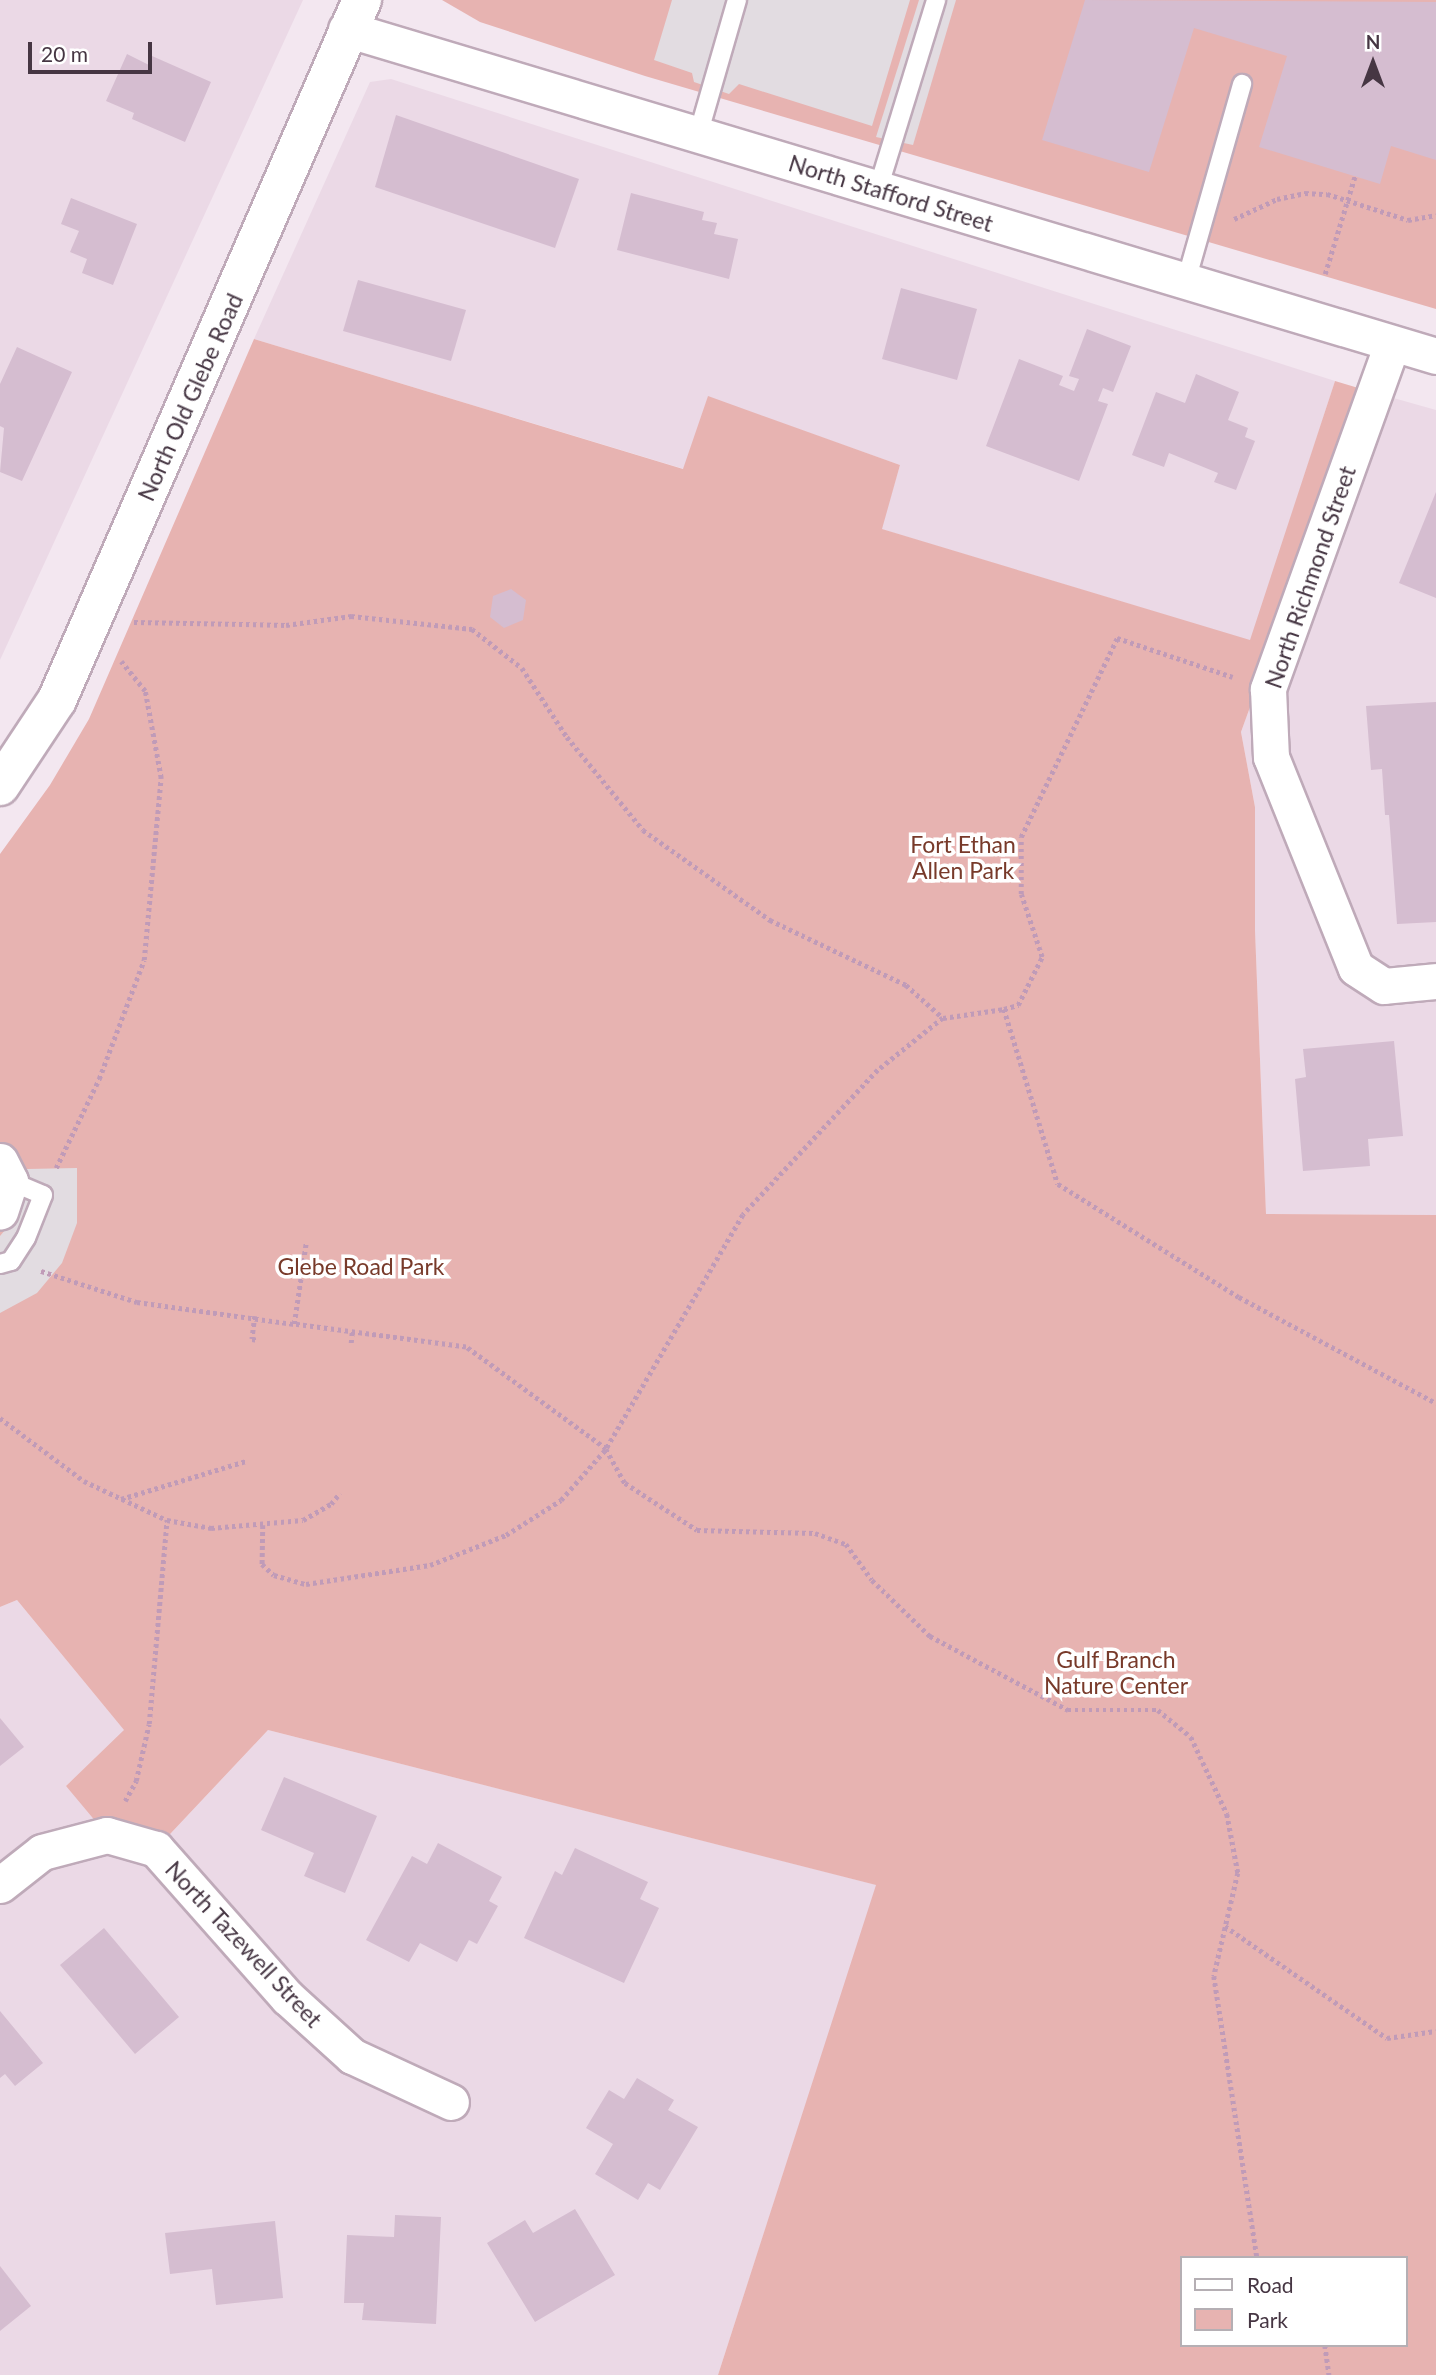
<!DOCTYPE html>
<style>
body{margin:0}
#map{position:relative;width:1436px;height:2375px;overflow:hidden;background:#f3e7f0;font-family:Lato,sans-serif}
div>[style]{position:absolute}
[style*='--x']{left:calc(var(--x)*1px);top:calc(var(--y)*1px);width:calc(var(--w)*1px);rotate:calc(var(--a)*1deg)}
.residential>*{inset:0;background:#ebd9e6}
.green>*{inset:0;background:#e7b3b1}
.parking>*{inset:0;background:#e2dce1}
.building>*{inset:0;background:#d5bdd0}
.path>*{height:4.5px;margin-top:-2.25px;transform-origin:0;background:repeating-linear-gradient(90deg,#c09bb8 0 3.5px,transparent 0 7px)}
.roads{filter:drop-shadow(2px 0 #bfaab9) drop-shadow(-2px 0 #bfaab9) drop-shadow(0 2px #bfaab9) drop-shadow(0 -2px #bfaab9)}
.service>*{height:18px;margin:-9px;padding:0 9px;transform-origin:9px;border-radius:9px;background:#fff}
.minor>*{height:35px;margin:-17.5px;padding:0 17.5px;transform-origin:17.5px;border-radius:17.5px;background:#fff}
.tertiary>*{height:38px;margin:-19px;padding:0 19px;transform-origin:19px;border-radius:19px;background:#fff}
span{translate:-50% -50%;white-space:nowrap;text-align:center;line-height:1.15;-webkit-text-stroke:7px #fff;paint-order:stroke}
.street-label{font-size:23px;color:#463643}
.park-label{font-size:23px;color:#783a2a}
.legend{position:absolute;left:1180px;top:2256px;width:228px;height:91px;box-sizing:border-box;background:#fff;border:2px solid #b5afb4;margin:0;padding:9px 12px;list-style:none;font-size:21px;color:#463643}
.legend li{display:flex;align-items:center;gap:14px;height:35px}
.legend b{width:35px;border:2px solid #b5afb4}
.north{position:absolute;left:1338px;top:28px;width:70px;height:70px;-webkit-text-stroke:5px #fff;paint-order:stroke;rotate:0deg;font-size:19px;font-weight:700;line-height:28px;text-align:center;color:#463643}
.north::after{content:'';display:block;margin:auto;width:24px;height:32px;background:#463643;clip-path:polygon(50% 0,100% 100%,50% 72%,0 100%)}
.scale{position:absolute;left:28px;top:42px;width:124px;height:32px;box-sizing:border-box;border:4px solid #463643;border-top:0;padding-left:9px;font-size:21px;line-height:24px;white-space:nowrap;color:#463643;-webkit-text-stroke:5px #fff;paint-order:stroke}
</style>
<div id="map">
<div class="residential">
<i style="clip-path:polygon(0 0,303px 0,0 660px)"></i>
<i style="clip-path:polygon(391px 79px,1335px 381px,1251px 641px,881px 529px,900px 465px,708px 397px,684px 469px,254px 339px,370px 82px)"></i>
<i style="clip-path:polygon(1365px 390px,1436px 410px,1436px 1215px,1266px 1214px,1255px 930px,1255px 807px,1241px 732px)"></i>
<i style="clip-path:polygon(17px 1600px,125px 1731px,66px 1786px,156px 1849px,268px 1730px,877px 1885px,718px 2375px,0 2375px,0 1607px)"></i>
</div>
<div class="green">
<i style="clip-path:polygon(442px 0,1436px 0,1436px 309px,645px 76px,480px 22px)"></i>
<i style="clip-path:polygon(evenodd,254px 339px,683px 469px,708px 396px,900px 465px,882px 529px,1250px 640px,1335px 381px,1365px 390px,1241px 732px,1255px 807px,1255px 930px,1266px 1214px,1436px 1215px,1436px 2375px,718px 2375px,876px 1885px,268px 1730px,156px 1849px,107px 1835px,66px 1786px,124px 1730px,17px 1600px,0 1607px,0 854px,50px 785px,89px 719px,254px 339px,1182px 2258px,1406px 2258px,1406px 2345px,1182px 2345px,1182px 2258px)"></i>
</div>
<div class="parking">
<i style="clip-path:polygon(672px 0,910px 0,872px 126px,739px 84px,729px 94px,694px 82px,692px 73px,654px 60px)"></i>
<i style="clip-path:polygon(919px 0,956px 0,913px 145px,876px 137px)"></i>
<i style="clip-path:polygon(77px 1168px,77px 1223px,62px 1263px,37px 1293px,0 1313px,0 1236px,15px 1218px,27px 1169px)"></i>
</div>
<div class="building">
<i style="clip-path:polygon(1085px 0,1436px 2px,1436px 160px,1391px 146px,1380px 184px,1259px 147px,1287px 56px,1194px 28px,1149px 172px,1042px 140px)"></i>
<i style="clip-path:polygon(127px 54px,149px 65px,152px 56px,211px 82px,185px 142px,132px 119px,134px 113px,106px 101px)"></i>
<i style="clip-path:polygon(396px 115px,579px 179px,555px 248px,375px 187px)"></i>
<i style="clip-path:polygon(631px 193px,704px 212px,702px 220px,717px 223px,714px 234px,738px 239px,729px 279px,617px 250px)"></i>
<i style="clip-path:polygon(71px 198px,137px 224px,113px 285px,82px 273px,87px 259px,70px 252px,79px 231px,61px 224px)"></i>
<i style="clip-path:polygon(358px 280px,466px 310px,451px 361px,343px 331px)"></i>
<i style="clip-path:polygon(901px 288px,977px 309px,957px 380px,882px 359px)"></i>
<i style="clip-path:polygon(1087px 329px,1131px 346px,1113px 392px,1103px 388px,1098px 401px,1108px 404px,1079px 481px,986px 446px,1019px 359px,1063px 376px,1059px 385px,1074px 391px,1079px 379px,1069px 376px)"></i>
<i style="clip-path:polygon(17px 347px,72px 372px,22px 481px,0 472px,4px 428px,0 426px,0 384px)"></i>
<i style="clip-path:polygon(1196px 374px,1239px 392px,1228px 420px,1248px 428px,1245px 437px,1255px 441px,1236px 490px,1214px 482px,1218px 473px,1169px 453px,1164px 467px,1132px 455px,1156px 392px,1185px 403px)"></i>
<i style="clip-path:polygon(1436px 492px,1436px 598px,1399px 583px)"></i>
<i style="clip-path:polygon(511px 589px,526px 600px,523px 620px,504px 628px,490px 617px,493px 596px)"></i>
<i style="clip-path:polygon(1436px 702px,1436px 922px,1397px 924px,1389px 815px,1385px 815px,1382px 769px,1371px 770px,1366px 706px)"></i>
<i style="clip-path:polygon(1394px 1041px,1403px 1136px,1368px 1139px,1370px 1166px,1303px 1171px,1295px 1079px,1306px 1077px,1303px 1049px)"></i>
<i style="clip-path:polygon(0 1718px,24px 1747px,0 1766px)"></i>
<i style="clip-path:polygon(284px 1777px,377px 1816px,345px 1893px,304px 1876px,314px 1853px,261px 1830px)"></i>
<i style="clip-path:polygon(438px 1843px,502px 1877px,489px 1901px,498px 1906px,477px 1944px,469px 1940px,457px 1962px,420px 1943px,409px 1962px,366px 1940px,412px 1856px,427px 1864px)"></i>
<i style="clip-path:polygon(575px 1848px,648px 1882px,640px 1899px,659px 1908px,624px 1983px,524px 1938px,555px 1871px,562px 1875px)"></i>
<i style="clip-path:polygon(104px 1928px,179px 2017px,135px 2054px,60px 1965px)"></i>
<i style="clip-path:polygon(0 2011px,43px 2063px,15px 2086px,5px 2074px,0 2078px)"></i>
<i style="clip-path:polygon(637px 2078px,674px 2100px,668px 2110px,698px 2127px,660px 2190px,648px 2183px,638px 2200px,595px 2174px,613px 2144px,586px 2128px,609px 2090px,624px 2099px)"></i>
<i style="clip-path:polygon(575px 2209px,615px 2275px,535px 2322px,487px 2243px,525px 2220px,533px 2233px)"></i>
<i style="clip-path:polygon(395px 2215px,441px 2217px,436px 2324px,362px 2320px,364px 2303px,344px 2303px,347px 2235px,394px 2237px)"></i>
<i style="clip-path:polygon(275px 2221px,283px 2298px,216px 2305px,212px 2269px,170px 2274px,165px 2233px)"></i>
<i style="clip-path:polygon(0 2266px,31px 2306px,0 2331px)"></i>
</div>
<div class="path">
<i style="--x:1234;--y:219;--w:47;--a:-24.9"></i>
<i style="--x:1277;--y:199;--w:29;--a:-12"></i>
<i style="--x:1305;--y:193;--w:22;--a:3"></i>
<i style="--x:1327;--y:194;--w:85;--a:17.8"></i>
<i style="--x:1408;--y:220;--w:28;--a:-10"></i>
<i style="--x:1325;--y:274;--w:102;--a:-73"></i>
<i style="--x:134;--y:622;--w:152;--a:1.1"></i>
<i style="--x:286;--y:625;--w:66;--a:-7.9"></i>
<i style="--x:351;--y:616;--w:122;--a:6.1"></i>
<i style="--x:472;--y:629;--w:63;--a:38"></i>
<i style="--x:522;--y:668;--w:82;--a:56.9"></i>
<i style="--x:567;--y:737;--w:120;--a:50.7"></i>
<i style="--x:643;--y:830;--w:156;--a:35.3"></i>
<i style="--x:770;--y:920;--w:151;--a:25.5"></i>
<i style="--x:906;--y:985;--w:50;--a:41.7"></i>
<i style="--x:943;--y:1018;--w:62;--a:-8.4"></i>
<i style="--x:1004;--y:1009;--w:183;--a:72.9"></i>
<i style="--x:1058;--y:1184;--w:213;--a:32"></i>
<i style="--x:1239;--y:1297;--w:224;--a:28.3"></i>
<i style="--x:1004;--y:1009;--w:15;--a:-16"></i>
<i style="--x:1018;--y:1005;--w:54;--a:-63.4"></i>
<i style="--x:1042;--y:957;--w:66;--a:-108.4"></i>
<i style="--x:1021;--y:894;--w:57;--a:-90"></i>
<i style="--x:1021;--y:837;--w:221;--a:-64.2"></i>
<i style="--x:1117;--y:638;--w:122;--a:18.6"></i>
<i style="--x:943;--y:1018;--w:83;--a:141.3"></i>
<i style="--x:878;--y:1070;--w:198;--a:133"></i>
<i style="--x:743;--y:1215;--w:271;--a:120.3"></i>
<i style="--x:606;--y:1449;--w:39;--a:61"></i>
<i style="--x:625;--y:1483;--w:86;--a:33.1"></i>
<i style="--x:697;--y:1530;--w:118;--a:1.5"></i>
<i style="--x:815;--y:1533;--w:33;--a:20"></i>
<i style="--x:846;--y:1544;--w:44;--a:54.2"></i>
<i style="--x:872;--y:1580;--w:81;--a:44"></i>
<i style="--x:930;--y:1636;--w:157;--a:28.2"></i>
<i style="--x:1068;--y:1710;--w:90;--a:0"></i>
<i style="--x:1158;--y:1710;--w:43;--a:39.3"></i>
<i style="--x:1191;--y:1737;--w:85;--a:64.9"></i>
<i style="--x:1227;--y:1814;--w:60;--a:79.4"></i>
<i style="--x:1238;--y:1873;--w:106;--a:103.1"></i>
<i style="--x:1214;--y:1976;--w:285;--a:81.3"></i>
<i style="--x:56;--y:1168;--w:99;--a:-64.2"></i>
<i style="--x:99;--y:1079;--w:127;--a:-69.3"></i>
<i style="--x:144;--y:960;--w:183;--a:-84.7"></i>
<i style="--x:161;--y:778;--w:88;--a:-100.4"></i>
<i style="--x:145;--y:691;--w:38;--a:-129"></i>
<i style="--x:41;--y:1271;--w:101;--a:17.9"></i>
<i style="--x:137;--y:1302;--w:159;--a:8"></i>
<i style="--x:294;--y:1324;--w:82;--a:-81.6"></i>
<i style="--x:255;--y:1316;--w:23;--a:97"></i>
<i style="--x:252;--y:1339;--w:6;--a:9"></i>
<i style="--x:351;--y:1343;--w:11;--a:-85"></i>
<i style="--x:0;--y:1418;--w:105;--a:36.9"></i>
<i style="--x:84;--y:1481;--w:92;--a:25.2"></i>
<i style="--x:167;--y:1520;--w:45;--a:10.3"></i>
<i style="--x:211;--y:1528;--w:92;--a:-5"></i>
<i style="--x:303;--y:1520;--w:32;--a:-30"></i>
<i style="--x:331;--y:1504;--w:14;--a:-51"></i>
<i style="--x:121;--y:1499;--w:131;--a:-16.9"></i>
<i style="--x:263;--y:1525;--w:39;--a:91"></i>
<i style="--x:262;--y:1564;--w:16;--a:43"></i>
<i style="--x:274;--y:1575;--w:33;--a:16"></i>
<i style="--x:306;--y:1584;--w:125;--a:-8.7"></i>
<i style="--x:430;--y:1565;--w:82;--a:-21.5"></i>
<i style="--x:506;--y:1535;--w:65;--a:-32.5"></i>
<i style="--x:561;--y:1500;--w:68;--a:-48.6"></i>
<i style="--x:606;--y:1449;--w:173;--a:-143.9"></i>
<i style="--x:466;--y:1347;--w:174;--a:-172.4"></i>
<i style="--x:125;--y:1801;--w:23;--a:-61"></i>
<i style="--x:136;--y:1781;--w:58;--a:-77.2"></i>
<i style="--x:149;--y:1724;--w:205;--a:-85"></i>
<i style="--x:1225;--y:1926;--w:197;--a:34.7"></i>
<i style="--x:1387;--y:2038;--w:49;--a:-8.1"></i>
<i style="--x:1325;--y:2345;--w:30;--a:82"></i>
</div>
<div class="roads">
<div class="service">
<i style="--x:698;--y:135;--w:141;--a:-73.9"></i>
<i style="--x:878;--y:189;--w:198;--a:-72.9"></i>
<i style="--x:1186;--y:281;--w:205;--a:-74.1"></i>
<i style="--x:0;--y:1264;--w:11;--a:-15"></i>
<i style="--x:11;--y:1261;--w:27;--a:-57"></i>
<i style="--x:26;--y:1238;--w:46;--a:-68.4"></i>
<i style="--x:43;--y:1195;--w:36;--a:-157"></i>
</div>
<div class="minor">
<i style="--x:346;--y:29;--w:1138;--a:16.7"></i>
<i style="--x:1392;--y:344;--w:367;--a:109.8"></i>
<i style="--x:1268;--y:689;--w:68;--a:87.5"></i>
<i style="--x:1271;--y:757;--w:227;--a:68.1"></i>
<i style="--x:1356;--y:968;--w:33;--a:33"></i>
<i style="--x:1384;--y:986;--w:52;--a:-5.5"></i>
<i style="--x:0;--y:1161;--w:22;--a:63"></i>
<i style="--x:10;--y:1181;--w:32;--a:108"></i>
<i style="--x:0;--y:1885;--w:53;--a:-38.2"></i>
<i style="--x:42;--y:1852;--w:67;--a:-14.7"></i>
<i style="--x:107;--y:1835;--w:51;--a:15.9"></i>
<i style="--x:156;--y:1849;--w:198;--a:48.5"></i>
<i style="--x:287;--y:1997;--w:88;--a:42.2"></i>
<i style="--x:352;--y:2056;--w:109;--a:24.9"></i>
</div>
<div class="tertiary">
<i style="--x:0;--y:786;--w:103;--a:-56.5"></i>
<i style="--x:57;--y:700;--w:764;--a:-66.46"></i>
</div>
</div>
<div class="street-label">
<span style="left:891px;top:193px;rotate:17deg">North Stafford Street</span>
<span style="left:190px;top:397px;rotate:-66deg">North Old Glebe Road</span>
<span style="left:1310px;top:577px;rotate:-71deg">North Richmond Street</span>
<span style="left:244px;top:1944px;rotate:47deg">North Tazewell Street</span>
</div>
<div class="park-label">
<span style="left:963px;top:857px">Fort Ethan<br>Allen Park</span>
<span style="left:361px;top:1266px">Glebe Road Park</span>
<span style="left:1116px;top:1672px">Gulf Branch<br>Nature Center</span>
</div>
<ul class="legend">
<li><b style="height:9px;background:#fff"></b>Road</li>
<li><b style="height:19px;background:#e7b3b1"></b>Park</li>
</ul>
<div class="north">N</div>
<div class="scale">20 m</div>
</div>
